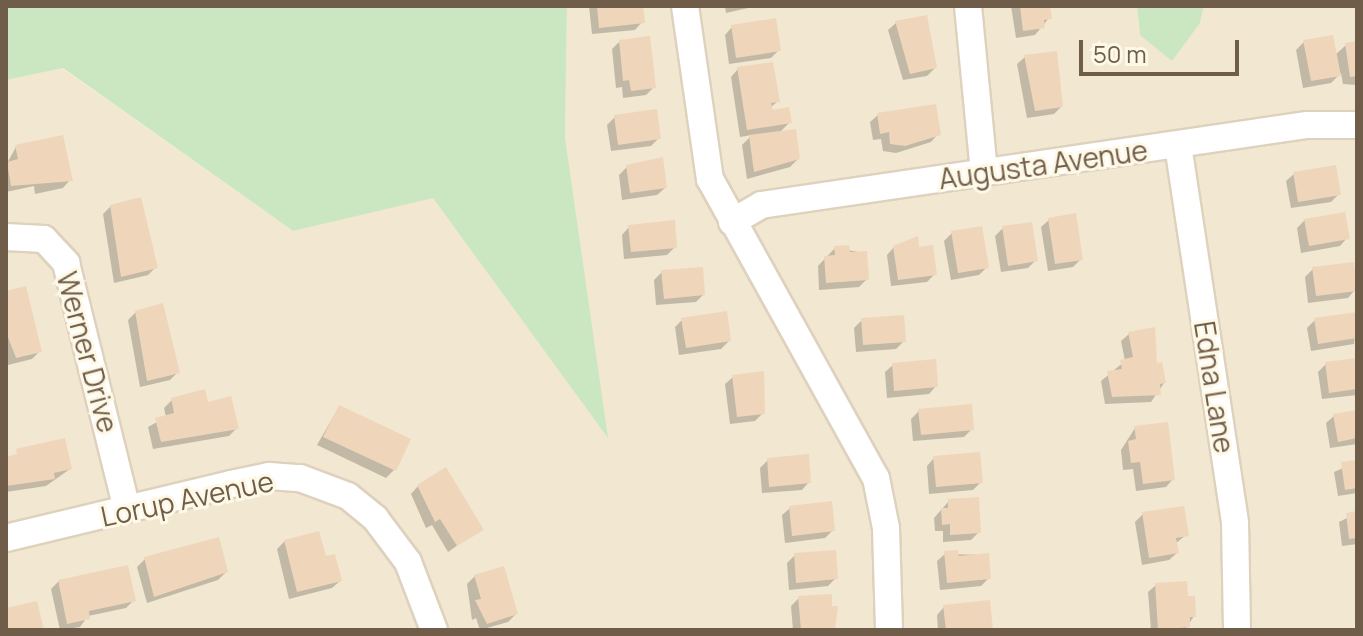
<!DOCTYPE html>
<style>
body{margin:0}
#map{position:relative;width:1363px;height:636px;overflow:hidden;background:#fbf4e1;font-family:Manrope,sans-serif}
div>[style]{position:absolute}
[style*='--x']{left:calc(var(--x)*1px);top:calc(var(--y)*1px);width:calc(var(--w)*1px);rotate:calc(var(--a)*1deg)}
.residential>*{inset:0;background:#f2e7d0}
.green>*{inset:0;background:#cbe7c1}
.shadow>*{inset:0;background:#0003}
.building>*{inset:0;background:#efd6ba}
.roads{filter:drop-shadow(2px 0 #ded1be) drop-shadow(-2px 0 #ded1be) drop-shadow(0 2px #ded1be) drop-shadow(0 -2px #ded1be)}
.minor>*{height:26px;margin:-13px;padding:0 13px;transform-origin:13px;border-radius:13px;background:#fff}
span{translate:-50% -50%;white-space:nowrap;text-align:center;line-height:1.15;-webkit-text-stroke:6px #fef8e7;paint-order:stroke}
.street-label{font-size:28px;color:#705d49}
.frame{position:absolute;inset:0;border:8px solid #705d49;pointer-events:none}
.scale{position:absolute;left:1079px;top:40px;width:160px;height:36px;box-sizing:border-box;border:4px solid #705d49;border-top:0;padding-left:10px;font-size:24px;line-height:28px;white-space:nowrap;color:#705d49;-webkit-text-stroke:6px #fef8e7;paint-order:stroke}
</style>
<div id="map">
<div class="residential">
<i style="clip-path:polygon(567px 6px,1137px 6px,1140px 35px,1200px 24px,1204px 6px,1357px 6px,1357px 630px,6px 630px,6px 80px,62px 68px,293px 231px,433px 197px,607px 436px,565px 137px)"></i>
</div>
<div class="green">
<i style="clip-path:polygon(6px 6px,567px 6px,565px 137px,608px 438px,433px 198px,293px 231px,63px 68px,6px 80px)"></i>
<i style="clip-path:polygon(1137px 6px,1204px 6px,1200px 23px,1172px 61px,1140px 35px)"></i>
</div>
<div class="shadow">
<i style="clip-path:polygon(589px 6px,641px 6px,642px 22px,635px 30px,592px 34px)"></i>
<i style="clip-path:polygon(725px 6px,757px 6px,726px 13px)"></i>
<i style="clip-path:polygon(1011px 6px,1048px 6px,1049px 18px,1035px 35px,1016px 38px)"></i>
<i style="clip-path:polygon(896px 23px,935px 68px,927px 76px,903px 80px,888px 30px)"></i>
<i style="clip-path:polygon(732px 27px,779px 50px,771px 58px,729px 64px,725px 35px)"></i>
<i style="clip-path:polygon(619px 42px,654px 87px,646px 95px,623px 98px,622px 87px,616px 88px,612px 49px)"></i>
<i style="clip-path:polygon(1304px 42px,1335px 55px,1346px 45px,1357px 43px,1357px 85px,1343px 84px,1341px 73px,1331px 83px,1303px 88px,1296px 50px)"></i>
<i style="clip-path:polygon(1025px 57px,1061px 107px,1054px 114px,1027px 118px,1017px 64px)"></i>
<i style="clip-path:polygon(738px 69px,778px 101px,770px 108px,790px 122px,779px 133px,798px 159px,790px 167px,747px 179px,742px 145px,752px 135px,740px 137px,731px 77px)"></i>
<i style="clip-path:polygon(878px 115px,938px 134px,931px 142px,896px 153px,883px 151px,881px 139px,873px 140px,870px 122px)"></i>
<i style="clip-path:polygon(615px 117px,659px 138px,651px 146px,611px 151px,607px 125px)"></i>
<i style="clip-path:polygon(16px 147px,70px 180px,63px 188px,35px 194px,34px 186px,6px 192px,6px 165px)"></i>
<i style="clip-path:polygon(627px 167px,665px 188px,657px 195px,622px 200px,619px 175px)"></i>
<i style="clip-path:polygon(1294px 174px,1339px 194px,1331px 202px,1291px 208px,1286px 181px)"></i>
<i style="clip-path:polygon(111px 206px,156px 267px,148px 275px,114px 283px,103px 214px)"></i>
<i style="clip-path:polygon(1049px 220px,1081px 259px,1073px 267px,1048px 271px,1041px 227px)"></i>
<i style="clip-path:polygon(1305px 220px,1347px 238px,1340px 246px,1301px 253px,1297px 228px)"></i>
<i style="clip-path:polygon(629px 227px,675px 247px,667px 255px,624px 259px,622px 235px)"></i>
<i style="clip-path:polygon(1003px 228px,1036px 260px,1028px 268px,1001px 272px,995px 236px)"></i>
<i style="clip-path:polygon(952px 233px,987px 267px,979px 275px,951px 280px,944px 241px)"></i>
<i style="clip-path:polygon(894px 247px,917px 249px,935px 274px,927px 282px,891px 286px,887px 255px)"></i>
<i style="clip-path:polygon(835px 248px,865px 253px,867px 279px,859px 287px,819px 290px,818px 266px)"></i>
<i style="clip-path:polygon(1313px 269px,1355px 290px,1348px 298px,1308px 303px,1305px 277px)"></i>
<i style="clip-path:polygon(662px 272px,703px 295px,696px 302px,656px 305px,654px 280px)"></i>
<i style="clip-path:polygon(6px 293px,40px 351px,32px 359px,8px 365px)"></i>
<i style="clip-path:polygon(136px 312px,178px 372px,170px 380px,140px 387px,128px 320px)"></i>
<i style="clip-path:polygon(1357px 314px,1354px 344px,1311px 351px,1307px 328px,1315px 320px)"></i>
<i style="clip-path:polygon(682px 320px,729px 341px,721px 349px,679px 355px,675px 327px)"></i>
<i style="clip-path:polygon(862px 320px,904px 341px,896px 349px,856px 352px,854px 328px)"></i>
<i style="clip-path:polygon(1129px 334px,1164px 383px,1151px 402px,1105px 404px,1101px 381px,1125px 361px,1121px 341px)"></i>
<i style="clip-path:polygon(1357px 360px,1357px 395px,1322px 399px,1318px 372px,1326px 364px)"></i>
<i style="clip-path:polygon(893px 365px,936px 386px,929px 394px,887px 398px,885px 372px)"></i>
<i style="clip-path:polygon(733px 377px,763px 413px,755px 421px,730px 424px,725px 384px)"></i>
<i style="clip-path:polygon(172px 400px,206px 404px,237px 428px,229px 436px,153px 449px,148px 427px,166px 417px,164px 408px)"></i>
<i style="clip-path:polygon(339px 407px,394px 470px,386px 478px,317px 445px)"></i>
<i style="clip-path:polygon(919px 411px,972px 429px,964px 437px,913px 441px,911px 419px)"></i>
<i style="clip-path:polygon(1357px 412px,1357px 444px,1330px 448px,1326px 423px,1334px 416px)"></i>
<i style="clip-path:polygon(1135px 428px,1173px 479px,1166px 487px,1136px 491px,1133px 469px,1123px 470px,1121px 450px)"></i>
<i style="clip-path:polygon(6px 458px,70px 469px,46px 486px,6px 492px)"></i>
<i style="clip-path:polygon(934px 458px,981px 482px,973px 490px,929px 494px,927px 466px)"></i>
<i style="clip-path:polygon(768px 460px,809px 482px,802px 490px,762px 493px,760px 468px)"></i>
<i style="clip-path:polygon(1357px 462px,1357px 493px,1338px 496px,1334px 472px)"></i>
<i style="clip-path:polygon(418px 486px,481px 529px,448px 552px,432px 525px,426px 528px,411px 494px)"></i>
<i style="clip-path:polygon(949px 501px,979px 532px,971px 540px,943px 542px,943px 531px,935px 531px,934px 518px)"></i>
<i style="clip-path:polygon(790px 508px,833px 530px,825px 538px,785px 543px,782px 515px)"></i>
<i style="clip-path:polygon(1357px 513px,1357px 544px,1342px 546px,1339px 522px)"></i>
<i style="clip-path:polygon(1143px 514px,1186px 535px,1175px 544px,1177px 553px,1169px 560px,1142px 565px,1135px 522px)"></i>
<i style="clip-path:polygon(285px 541px,324px 559px,340px 581px,332px 588px,289px 599px,277px 549px)"></i>
<i style="clip-path:polygon(945px 554px,987px 555px,989px 578px,981px 586px,940px 590px,937px 561px)"></i>
<i style="clip-path:polygon(795px 555px,836px 578px,828px 586px,789px 590px,787px 563px)"></i>
<i style="clip-path:polygon(145px 559px,226px 572px,218px 580px,147px 603px,137px 567px)"></i>
<i style="clip-path:polygon(475px 576px,516px 614px,508px 622px,480px 630px,476px 618px,472px 620px,467px 584px)"></i>
<i style="clip-path:polygon(59px 581px,134px 600px,126px 608px,88px 616px,80px 627px,60px 630px,51px 589px)"></i>
<i style="clip-path:polygon(1156px 585px,1186px 598px,1194px 616px,1185px 630px,1151px 630px,1148px 592px)"></i>
<i style="clip-path:polygon(799px 598px,831px 630px,793px 630px,791px 606px)"></i>
<i style="clip-path:polygon(944px 607px,990px 630px,938px 630px,937px 615px)"></i>
</div>
<div class="building">
<i style="clip-path:polygon(597px 6px,643px 6px,645px 23px,599px 28px)"></i>
<i style="clip-path:polygon(1020px 6px,1050px 6px,1052px 19px,1044px 20px,1045px 28px,1023px 31px)"></i>
<i style="clip-path:polygon(927px 15px,937px 68px,910px 74px,895px 21px)"></i>
<i style="clip-path:polygon(776px 18px,781px 51px,736px 58px,731px 25px)"></i>
<i style="clip-path:polygon(1333px 35px,1341px 76px,1311px 81px,1303px 40px)"></i>
<i style="clip-path:polygon(650px 36px,656px 88px,631px 91px,629px 80px,623px 81px,619px 40px)"></i>
<i style="clip-path:polygon(1357px 41px,1357px 76px,1350px 77px,1345px 43px)"></i>
<i style="clip-path:polygon(1057px 51px,1063px 107px,1035px 111px,1024px 55px)"></i>
<i style="clip-path:polygon(773px 62px,780px 102px,771px 103px,773px 110px,789px 107px,792px 123px,747px 130px,737px 67px)"></i>
<i style="clip-path:polygon(936px 104px,941px 135px,905px 146px,890px 144px,889px 132px,880px 134px,877px 113px)"></i>
<i style="clip-path:polygon(657px 109px,661px 139px,618px 145px,614px 115px)"></i>
<i style="clip-path:polygon(796px 129px,800px 159px,754px 172px,749px 135px)"></i>
<i style="clip-path:polygon(63px 135px,73px 181px,11px 186px,7px 162px,18px 159px,15px 145px)"></i>
<i style="clip-path:polygon(663px 157px,667px 188px,630px 193px,626px 165px)"></i>
<i style="clip-path:polygon(1336px 165px,1341px 195px,1298px 202px,1293px 172px)"></i>
<i style="clip-path:polygon(141px 197px,158px 268px,121px 277px,110px 205px)"></i>
<i style="clip-path:polygon(1345px 212px,1350px 239px,1309px 246px,1304px 219px)"></i>
<i style="clip-path:polygon(1076px 213px,1083px 260px,1055px 264px,1048px 218px)"></i>
<i style="clip-path:polygon(675px 220px,677px 248px,631px 252px,628px 225px)"></i>
<i style="clip-path:polygon(1032px 222px,1038px 261px,1008px 266px,1002px 226px)"></i>
<i style="clip-path:polygon(982px 226px,989px 268px,958px 273px,951px 231px)"></i>
<i style="clip-path:polygon(918px 236px,919px 247px,933px 245px,937px 275px,898px 280px,893px 246px)"></i>
<i style="clip-path:polygon(849px 245px,850px 252px,867px 251px,869px 280px,826px 283px,824px 256px,835px 255px,834px 246px)"></i>
<i style="clip-path:polygon(1354px 262px,1357px 291px,1316px 296px,1312px 267px)"></i>
<i style="clip-path:polygon(703px 267px,705px 295px,664px 299px,661px 270px)"></i>
<i style="clip-path:polygon(26px 286px,42px 352px,16px 358px,6px 332px,6px 291px)"></i>
<i style="clip-path:polygon(163px 303px,180px 373px,147px 381px,135px 311px)"></i>
<i style="clip-path:polygon(727px 311px,731px 341px,686px 348px,681px 318px)"></i>
<i style="clip-path:polygon(1357px 312px,1357px 338px,1318px 344px,1314px 318px)"></i>
<i style="clip-path:polygon(904px 315px,906px 342px,863px 345px,861px 318px)"></i>
<i style="clip-path:polygon(1155px 327px,1157px 363px,1162px 362px,1166px 383px,1160px 384px,1161px 395px,1112px 397px,1107px 371px,1122px 369px,1120px 360px,1133px 357px,1128px 332px)"></i>
<i style="clip-path:polygon(1357px 358px,1357px 389px,1329px 393px,1325px 362px)"></i>
<i style="clip-path:polygon(936px 359px,938px 387px,894px 391px,892px 363px)"></i>
<i style="clip-path:polygon(764px 371px,765px 414px,737px 417px,732px 375px)"></i>
<i style="clip-path:polygon(205px 389px,208px 402px,231px 396px,239px 429px,161px 442px,155px 418px,174px 413px,171px 398px)"></i>
<i style="clip-path:polygon(972px 404px,974px 430px,921px 435px,918px 409px)"></i>
<i style="clip-path:polygon(339px 405px,411px 439px,396px 471px,323px 437px)"></i>
<i style="clip-path:polygon(1357px 410px,1357px 438px,1338px 442px,1333px 414px)"></i>
<i style="clip-path:polygon(1168px 422px,1175px 480px,1143px 484px,1140px 462px,1131px 463px,1128px 441px,1136px 439px,1134px 426px)"></i>
<i style="clip-path:polygon(65px 438px,72px 469px,54px 473px,55px 479px,6px 486px,6px 457px,17px 454px,16px 449px)"></i>
<i style="clip-path:polygon(980px 452px,983px 483px,936px 487px,933px 456px)"></i>
<i style="clip-path:polygon(809px 454px,811px 483px,769px 487px,767px 458px)"></i>
<i style="clip-path:polygon(1357px 460px,1357px 488px,1345px 490px,1341px 462px)"></i>
<i style="clip-path:polygon(446px 467px,484px 530px,457px 546px,440px 519px,435px 522px,417px 485px)"></i>
<i style="clip-path:polygon(979px 497px,981px 533px,950px 535px,950px 524px,942px 525px,941px 508px,948px 508px,948px 499px)"></i>
<i style="clip-path:polygon(832px 501px,835px 531px,792px 536px,789px 506px)"></i>
<i style="clip-path:polygon(1184px 506px,1189px 536px,1176px 538px,1179px 553px,1149px 558px,1142px 512px)"></i>
<i style="clip-path:polygon(1357px 511px,1357px 538px,1349px 539px,1346px 513px)"></i>
<i style="clip-path:polygon(319px 531px,326px 556px,335px 554px,342px 581px,297px 592px,284px 540px)"></i>
<i style="clip-path:polygon(219px 537px,228px 572px,154px 597px,144px 557px)"></i>
<i style="clip-path:polygon(836px 550px,838px 579px,796px 583px,794px 553px)"></i>
<i style="clip-path:polygon(958px 550px,959px 556px,989px 553px,991px 579px,947px 583px,944px 551px)"></i>
<i style="clip-path:polygon(128px 565px,136px 601px,89px 611px,90px 619px,67px 624px,58px 580px)"></i>
<i style="clip-path:polygon(504px 566px,518px 614px,487px 624px,475px 600px,481px 599px,474px 575px)"></i>
<i style="clip-path:polygon(1187px 581px,1188px 596px,1195px 596px,1196px 617px,1190px 617px,1190px 627px,1158px 630px,1155px 583px)"></i>
<i style="clip-path:polygon(832px 594px,832px 606px,838px 606px,835px 630px,801px 630px,798px 596px)"></i>
<i style="clip-path:polygon(990px 600px,993px 630px,946px 630px,943px 605px)"></i>
<i style="clip-path:polygon(37px 601px,44px 630px,6px 630px,6px 608px)"></i>
</div>
<div class="roads">
<div class="minor">
<i style="--x:685;--y:6;--w:175;--a:81.8"></i>
<i style="--x:710;--y:179;--w:342;--a:61"></i>
<i style="--x:876;--y:478;--w:51;--a:78.7"></i>
<i style="--x:886;--y:528;--w:102;--a:88.3"></i>
<i style="--x:968;--y:6;--w:166;--a:84.5"></i>
<i style="--x:1178;--y:145;--w:382;--a:81.4"></i>
<i style="--x:1235;--y:523;--w:107;--a:88.9"></i>
<i style="--x:732;--y:222;--w:34;--a:-30"></i>
<i style="--x:761;--y:205;--w:552;--a:-8.34"></i>
<i style="--x:1307;--y:125;--w:50;--a:0"></i>
<i style="--x:6;--y:237;--w:38;--a:3"></i>
<i style="--x:44;--y:239;--w:33;--a:47"></i>
<i style="--x:66;--y:263;--w:253;--a:76.1"></i>
<i style="--x:6;--y:538;--w:231;--a:-13.5"></i>
<i style="--x:231;--y:484;--w:39;--a:-12"></i>
<i style="--x:269;--y:476;--w:31;--a:4"></i>
<i style="--x:300;--y:478;--w:51;--a:20.6"></i>
<i style="--x:348;--y:496;--w:35;--a:39"></i>
<i style="--x:375;--y:518;--w:55;--a:53.1"></i>
<i style="--x:408;--y:562;--w:73;--a:69.1"></i>
</div>
</div>
<div class="street-label">
<span style="left:1043px;top:164px;rotate:-8deg">Augusta Avenue</span>
<span style="left:88px;top:352px;rotate:75deg">Werner Drive</span>
<span style="left:1215px;top:387px;rotate:81deg">Edna Lane</span>
<span style="left:187px;top:498px;rotate:-12deg">Lorup Avenue</span>
</div>
<div class="frame"></div>
<div class="scale">50 m</div>
</div>
